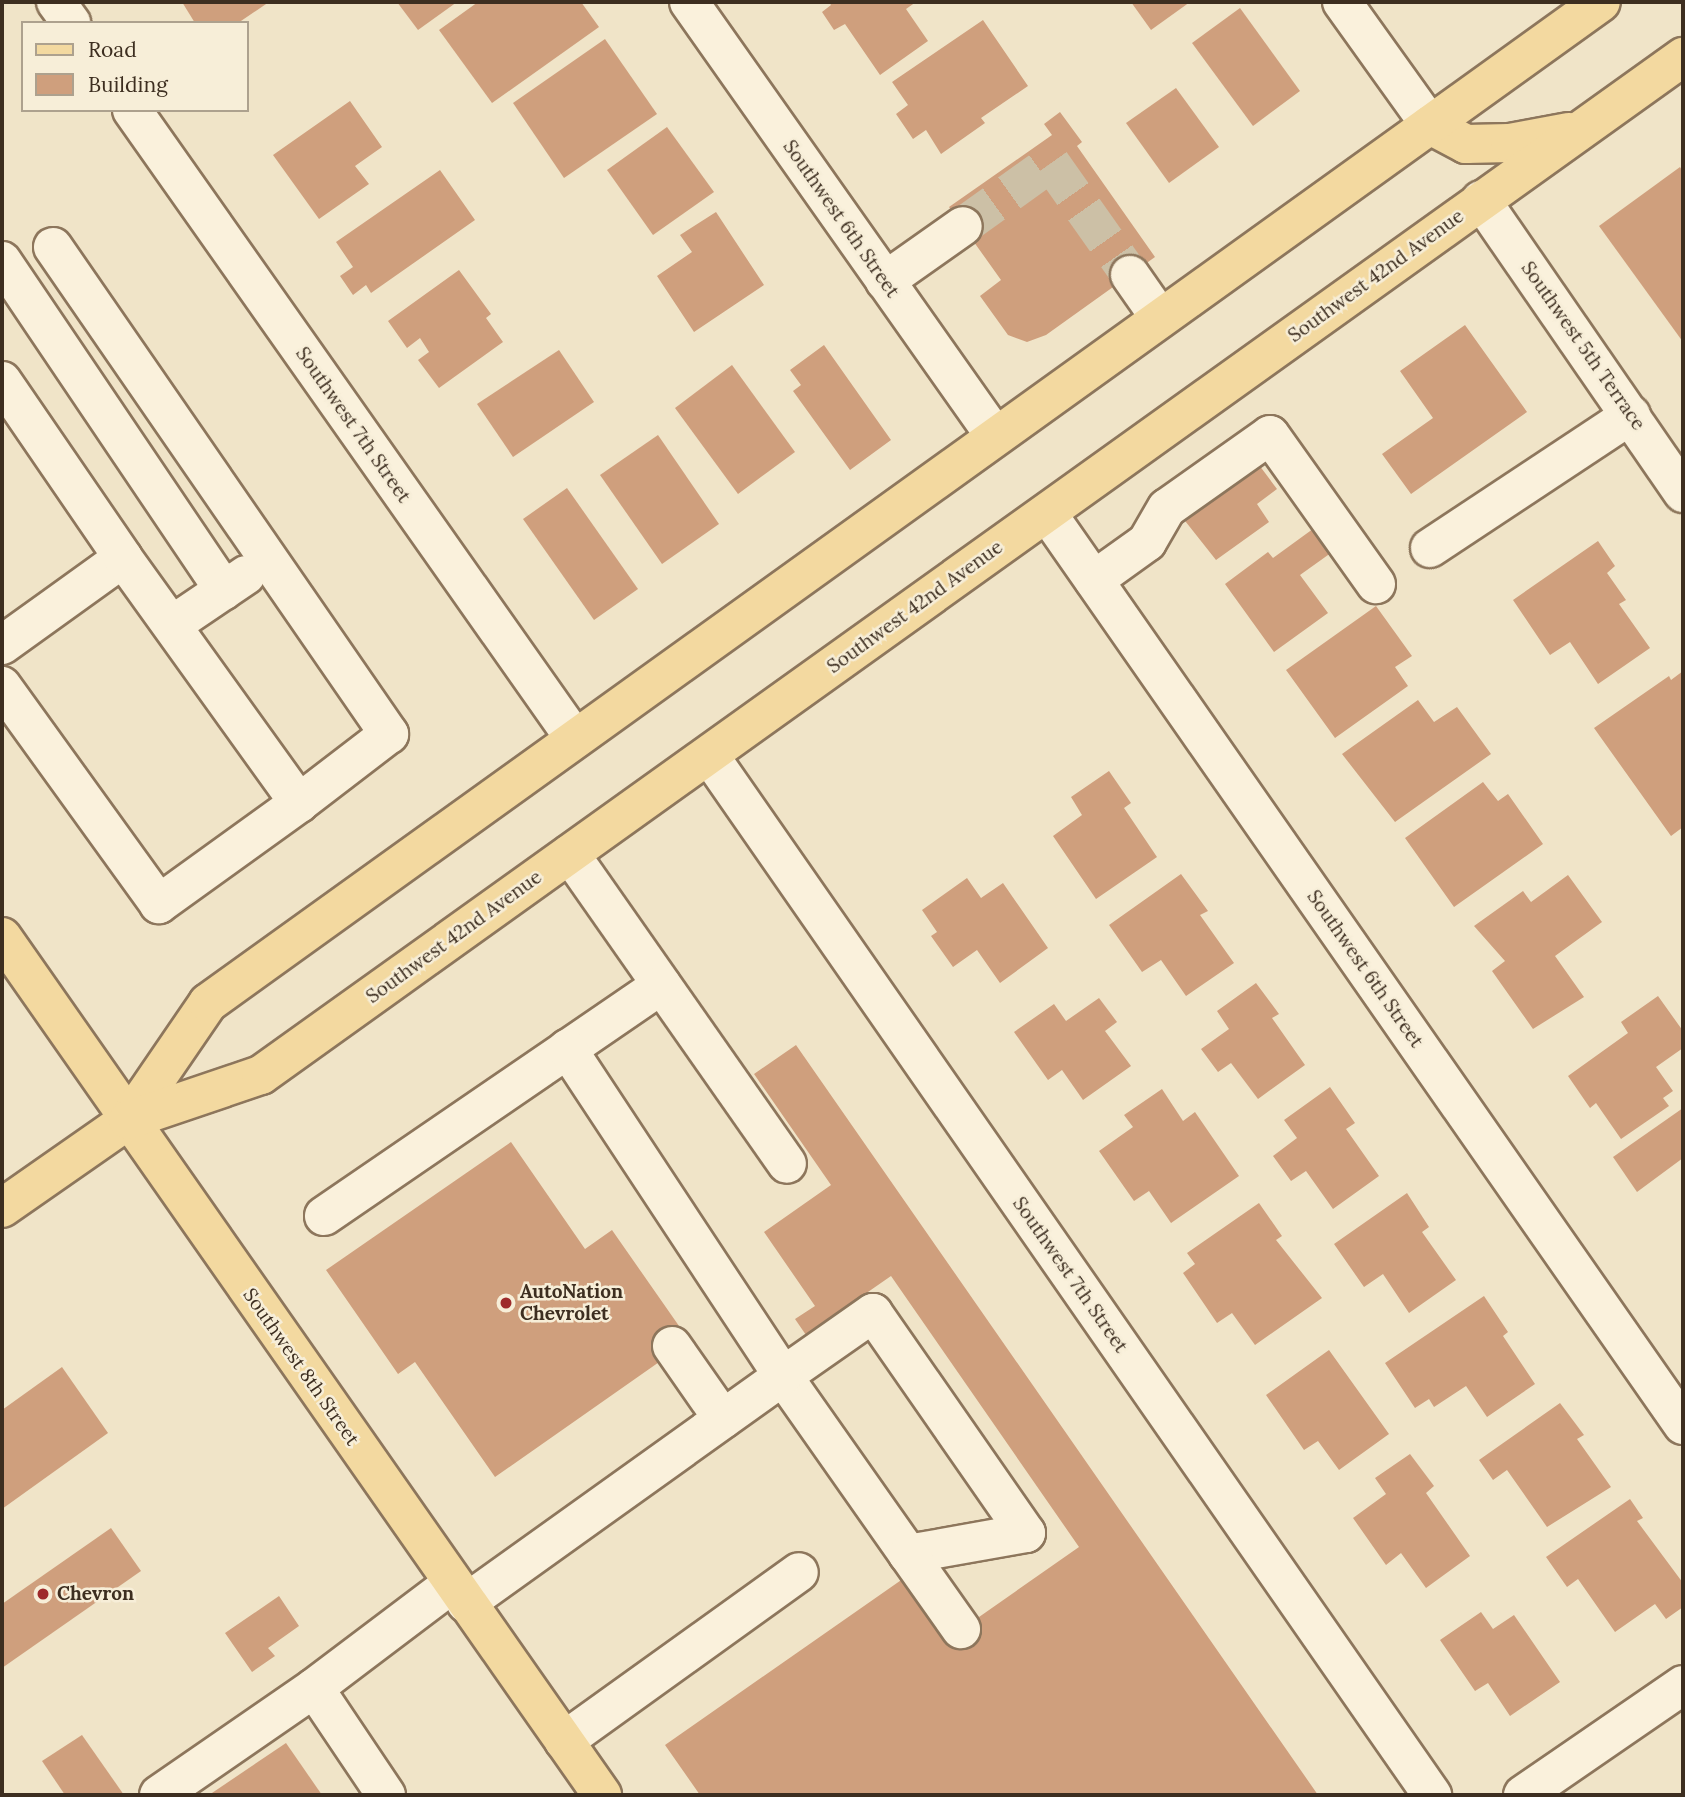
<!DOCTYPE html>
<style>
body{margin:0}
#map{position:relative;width:1685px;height:1797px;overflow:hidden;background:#f0e4c8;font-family:Lora,serif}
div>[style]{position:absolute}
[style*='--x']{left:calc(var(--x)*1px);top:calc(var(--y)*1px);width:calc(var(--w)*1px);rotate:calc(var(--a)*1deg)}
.building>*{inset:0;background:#cf9f7d}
.minor-tunnel>*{height:38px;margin-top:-19px;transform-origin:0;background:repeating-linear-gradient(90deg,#ccc0a6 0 38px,transparent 0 57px)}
.roads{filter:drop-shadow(2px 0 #8d765c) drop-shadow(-2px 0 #8d765c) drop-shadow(0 2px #8d765c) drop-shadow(0 -2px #8d765c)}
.minor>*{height:38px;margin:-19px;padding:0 19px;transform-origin:19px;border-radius:19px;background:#faf1dc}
.major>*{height:38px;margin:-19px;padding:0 19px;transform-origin:19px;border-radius:19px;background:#f3d9a0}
.dots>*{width:19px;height:19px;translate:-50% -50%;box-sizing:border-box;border:4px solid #f7eed8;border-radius:50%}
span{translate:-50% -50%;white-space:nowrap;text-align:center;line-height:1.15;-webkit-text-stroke:5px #f7eed8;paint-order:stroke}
.street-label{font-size:19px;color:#3d2e20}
.poi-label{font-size:19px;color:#3d2e20;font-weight:700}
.left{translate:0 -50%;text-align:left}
.frame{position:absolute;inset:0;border:4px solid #3d2e20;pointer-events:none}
.legend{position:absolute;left:21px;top:21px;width:228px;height:91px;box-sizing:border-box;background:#f7eed8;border:2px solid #ada18e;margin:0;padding:9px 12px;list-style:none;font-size:21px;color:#3d2e20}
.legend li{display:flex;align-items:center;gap:14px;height:35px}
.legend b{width:35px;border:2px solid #ada18e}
</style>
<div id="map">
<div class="building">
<i style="clip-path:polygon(182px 2px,269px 2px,238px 23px,195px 23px)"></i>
<i style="clip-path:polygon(397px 2px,457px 2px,418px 30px)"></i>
<i style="clip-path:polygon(478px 2px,581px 2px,599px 27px,492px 103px,439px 30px)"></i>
<i style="clip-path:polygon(829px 2px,916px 2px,906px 9px,928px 41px,880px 75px,845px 24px,834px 30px,822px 12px,831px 5px)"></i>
<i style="clip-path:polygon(1131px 2px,1190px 2px,1151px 30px)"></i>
<i style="clip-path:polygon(1240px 8px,1300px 91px,1253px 126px,1192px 43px)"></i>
<i style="clip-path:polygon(983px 20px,1028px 86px,981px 118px,985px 123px,941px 154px,926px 130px,913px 139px,896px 114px,908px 105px,892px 82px)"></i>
<i style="clip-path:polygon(605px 39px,657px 114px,564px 178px,513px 103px)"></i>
<i style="clip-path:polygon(1176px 88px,1219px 147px,1169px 183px,1126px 123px)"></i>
<i style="clip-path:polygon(350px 101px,382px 147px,355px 166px,369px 184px,319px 219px,273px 155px)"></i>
<i style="clip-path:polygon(1060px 112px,1082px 142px,1077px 146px,1155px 257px,1046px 335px,1027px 342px,1008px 335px,980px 296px,1001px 280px,949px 207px,1052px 135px,1044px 124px)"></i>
<i style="clip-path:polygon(667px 127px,714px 192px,653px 235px,607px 170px)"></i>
<i style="clip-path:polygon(1680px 167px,1683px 172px,1683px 342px,1599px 226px)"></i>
<i style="clip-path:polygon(440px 170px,475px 220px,371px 293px,366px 285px,353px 295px,340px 276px,353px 267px,336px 242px)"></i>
<i style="clip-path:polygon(716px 212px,764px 285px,694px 332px,657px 276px,692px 252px,680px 235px)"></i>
<i style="clip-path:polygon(459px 270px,491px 314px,486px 318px,503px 342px,439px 388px,418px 360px,429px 352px,420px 338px,407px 348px,388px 321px)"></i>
<i style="clip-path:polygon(1465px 325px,1527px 412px,1411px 494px,1382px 454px,1433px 418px,1400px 371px)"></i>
<i style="clip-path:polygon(824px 345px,891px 440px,850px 470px,793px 391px,801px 385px,790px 370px)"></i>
<i style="clip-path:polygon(559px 350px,594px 402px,513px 457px,477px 404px)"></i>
<i style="clip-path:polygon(732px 365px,795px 452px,738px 494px,675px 408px)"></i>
<i style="clip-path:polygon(658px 435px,719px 524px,662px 564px,600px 475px)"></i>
<i style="clip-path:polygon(1253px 457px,1277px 489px,1257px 504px,1269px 522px,1216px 560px,1178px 512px)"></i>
<i style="clip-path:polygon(567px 488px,638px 589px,594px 620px,523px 519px)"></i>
<i style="clip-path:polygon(1317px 526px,1335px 550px,1300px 575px,1328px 613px,1274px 652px,1225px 584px,1268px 552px,1273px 558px)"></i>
<i style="clip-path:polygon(1598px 541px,1615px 566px,1607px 573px,1626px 600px,1619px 604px,1650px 648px,1598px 684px,1570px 642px,1550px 655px,1513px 600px)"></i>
<i style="clip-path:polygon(1376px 606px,1412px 656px,1395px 667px,1408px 686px,1335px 738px,1286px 670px)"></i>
<i style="clip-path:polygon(1683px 671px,1683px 827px,1671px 836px,1594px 728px,1669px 676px,1671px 680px)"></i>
<i style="clip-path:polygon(1418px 700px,1434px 722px,1457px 707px,1491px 754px,1395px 822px,1342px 754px)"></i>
<i style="clip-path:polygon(1109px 771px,1131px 803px,1124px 808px,1157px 857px,1096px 899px,1053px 836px,1082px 815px,1071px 797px)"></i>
<i style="clip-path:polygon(1483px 782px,1498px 801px,1508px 794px,1543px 844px,1454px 907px,1405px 838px)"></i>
<i style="clip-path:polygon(1181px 874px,1208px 911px,1200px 915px,1234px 963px,1186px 996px,1161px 960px,1142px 972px,1109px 925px)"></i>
<i style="clip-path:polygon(1568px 875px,1602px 922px,1555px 956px,1584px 997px,1533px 1029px,1492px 971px,1505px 961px,1474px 926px,1523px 891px,1531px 902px)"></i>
<i style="clip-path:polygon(967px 878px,981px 898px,1003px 883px,1048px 948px,1000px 983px,977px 950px,953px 967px,931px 936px,937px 932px,922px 910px)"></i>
<i style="clip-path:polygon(1256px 983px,1279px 1014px,1272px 1018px,1305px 1065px,1258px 1099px,1231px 1063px,1218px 1072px,1201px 1049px,1229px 1029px,1217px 1011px)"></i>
<i style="clip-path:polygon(1658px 996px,1683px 1031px,1683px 1048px,1656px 1067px,1673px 1091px,1663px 1098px,1669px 1106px,1621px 1139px,1596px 1103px,1590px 1108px,1568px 1076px,1628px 1033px,1621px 1022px)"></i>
<i style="clip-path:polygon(1099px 998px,1117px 1022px,1105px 1031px,1131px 1066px,1083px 1100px,1062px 1070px,1048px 1080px,1014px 1032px,1054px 1004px,1066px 1021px)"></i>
<i style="clip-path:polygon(796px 1045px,1318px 1795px,700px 1795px,665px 1745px,907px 1576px,949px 1638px,1079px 1547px,891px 1276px,806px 1335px,795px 1319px,815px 1306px,764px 1232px,831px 1185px,754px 1074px)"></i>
<i style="clip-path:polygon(1330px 1087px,1355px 1123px,1346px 1129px,1379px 1176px,1333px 1209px,1306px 1171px,1291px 1181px,1273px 1156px,1297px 1138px,1284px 1120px)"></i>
<i style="clip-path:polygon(1162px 1089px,1183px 1121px,1195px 1112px,1239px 1176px,1171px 1223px,1149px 1191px,1134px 1201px,1099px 1151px,1133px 1127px,1124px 1115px)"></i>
<i style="clip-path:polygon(1683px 1108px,1683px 1158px,1637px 1192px,1613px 1157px)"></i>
<i style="clip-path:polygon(511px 1142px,585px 1249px,612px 1230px,686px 1336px,662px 1360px,495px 1477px,415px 1362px,398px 1374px,326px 1270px)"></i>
<i style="clip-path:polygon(1407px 1193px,1429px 1227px,1422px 1232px,1456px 1280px,1409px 1313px,1383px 1274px,1364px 1287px,1334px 1244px)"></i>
<i style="clip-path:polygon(1259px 1203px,1282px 1236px,1276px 1240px,1322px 1298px,1255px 1345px,1232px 1313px,1217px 1323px,1183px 1273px,1195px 1264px,1187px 1253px)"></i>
<i style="clip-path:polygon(1484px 1296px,1508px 1332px,1503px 1336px,1535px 1384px,1487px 1417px,1466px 1386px,1434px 1407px,1429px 1399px,1415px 1408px,1385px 1363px)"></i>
<i style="clip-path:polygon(1329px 1350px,1389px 1434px,1339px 1470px,1318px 1441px,1304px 1450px,1266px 1395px)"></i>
<i style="clip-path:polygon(62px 1367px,108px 1433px,2px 1509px,2px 1410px)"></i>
<i style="clip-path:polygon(1560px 1403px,1584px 1435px,1577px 1439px,1611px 1487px,1547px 1527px,1507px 1470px,1493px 1480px,1479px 1460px)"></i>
<i style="clip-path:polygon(1410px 1454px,1434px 1486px,1426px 1493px,1470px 1556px,1426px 1588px,1401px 1553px,1386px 1565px,1353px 1518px,1386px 1494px,1375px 1478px)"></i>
<i style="clip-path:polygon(1630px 1499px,1643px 1518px,1637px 1521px,1683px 1583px,1683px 1607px,1666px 1619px,1655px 1604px,1615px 1632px,1578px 1579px,1567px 1587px,1546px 1557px)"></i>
<i style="clip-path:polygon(111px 1528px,141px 1571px,2px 1668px,2px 1604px)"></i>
<i style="clip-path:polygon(279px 1596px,299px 1626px,268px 1648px,275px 1656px,252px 1672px,225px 1633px)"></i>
<i style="clip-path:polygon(1481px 1612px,1493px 1629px,1514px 1615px,1560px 1682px,1510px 1716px,1488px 1683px,1475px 1691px,1440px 1640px)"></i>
<i style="clip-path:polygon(82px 1735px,124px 1795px,65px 1795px,42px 1761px)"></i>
<i style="clip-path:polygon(286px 1743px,322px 1795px,209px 1795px)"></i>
</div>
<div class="minor-tunnel">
<i style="--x:963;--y:226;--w:108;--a:-35.6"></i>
<i style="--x:1051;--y:163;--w:137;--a:54.8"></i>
</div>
<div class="roads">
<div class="minor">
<i style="--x:56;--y:2;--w:26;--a:54"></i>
<i style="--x:689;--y:2;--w:531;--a:54.81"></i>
<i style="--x:1342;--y:2;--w:151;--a:54.4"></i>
<i style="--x:132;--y:110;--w:769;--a:54.84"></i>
<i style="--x:1481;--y:200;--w:356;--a:55.4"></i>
<i style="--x:53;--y:247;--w:592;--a:55.4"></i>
<i style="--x:389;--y:734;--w:113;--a:142.5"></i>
<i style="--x:2;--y:261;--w:397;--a:56"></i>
<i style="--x:1130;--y:275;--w:52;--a:55.1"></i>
<i style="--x:885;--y:281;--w:95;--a:-35.2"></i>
<i style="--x:2;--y:381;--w:214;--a:55.6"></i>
<i style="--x:1047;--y:513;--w:1112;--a:55.11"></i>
<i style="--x:1430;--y:548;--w:241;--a:-33.5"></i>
<i style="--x:1094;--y:580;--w:65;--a:-35.6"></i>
<i style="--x:1147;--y:542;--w:39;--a:-60"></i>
<i style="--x:1167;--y:508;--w:126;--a:-35.3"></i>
<i style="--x:1270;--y:435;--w:183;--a:54.6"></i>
<i style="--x:172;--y:625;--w:89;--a:-34"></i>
<i style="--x:2;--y:645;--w:149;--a:-35.7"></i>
<i style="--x:123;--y:558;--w:302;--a:54.3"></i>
<i style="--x:299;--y:803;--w:173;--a:144.2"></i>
<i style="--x:159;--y:904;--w:269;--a:-125.8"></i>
<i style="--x:709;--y:755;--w:1267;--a:55.19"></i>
<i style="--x:570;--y:854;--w:378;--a:55"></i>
<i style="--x:324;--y:1216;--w:409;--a:-34.4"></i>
<i style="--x:873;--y:1313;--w:268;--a:55.2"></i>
<i style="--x:1026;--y:1533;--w:120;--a:169.9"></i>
<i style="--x:908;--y:1554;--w:218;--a:-125.1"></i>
<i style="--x:783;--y:1376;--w:110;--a:-35"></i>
<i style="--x:672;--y:1346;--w:89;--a:55.1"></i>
<i style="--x:908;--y:1554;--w:92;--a:54.8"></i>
<i style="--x:466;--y:1603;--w:390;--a:-35.6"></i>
<i style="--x:783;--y:1376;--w:392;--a:-123.4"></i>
<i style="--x:564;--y:1741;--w:289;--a:-35.7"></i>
<i style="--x:159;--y:1795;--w:188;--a:-34.6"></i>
<i style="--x:386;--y:1795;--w:129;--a:-123.9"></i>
<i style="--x:314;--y:1688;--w:174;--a:-37.1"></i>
<i style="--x:1523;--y:1795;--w:194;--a:-34.5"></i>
</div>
<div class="major">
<i style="--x:1430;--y:125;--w:41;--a:27.8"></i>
<i style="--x:1466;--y:144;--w:44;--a:-1.3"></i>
<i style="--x:1510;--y:143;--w:60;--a:-10.6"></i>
<i style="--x:2;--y:937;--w:1047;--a:55.03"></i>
<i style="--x:128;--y:1120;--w:142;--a:-55.6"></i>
<i style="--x:208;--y:1003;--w:1715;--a:-35.7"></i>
<i style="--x:2;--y:1208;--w:154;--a:-34.9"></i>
<i style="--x:128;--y:1120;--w:140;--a:-18.7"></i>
<i style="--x:261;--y:1075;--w:1749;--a:-35.6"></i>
</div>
</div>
<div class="dots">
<i style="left:506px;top:1303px;background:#9e2a2b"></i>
<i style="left:43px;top:1594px;background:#9e2a2b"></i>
</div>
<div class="street-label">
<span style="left:841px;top:219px;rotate:55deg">Southwest 6th Street</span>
<span style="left:1376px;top:276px;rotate:-36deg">Southwest 42nd Avenue</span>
<span style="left:1583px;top:346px;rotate:55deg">Southwest 5th Terrace</span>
<span style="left:353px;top:425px;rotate:55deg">Southwest 7th Street</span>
<span style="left:915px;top:607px;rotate:-36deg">Southwest 42nd Avenue</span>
<span style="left:454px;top:937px;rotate:-36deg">Southwest 42nd Avenue</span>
<span style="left:1365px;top:969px;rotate:55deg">Southwest 6th Street</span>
<span style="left:1070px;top:1275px;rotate:55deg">Southwest 7th Street</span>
<span style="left:301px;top:1367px;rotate:55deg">Southwest 8th Street</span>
</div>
<div class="poi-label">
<span class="left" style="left:520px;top:1303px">AutoNation<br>Chevrolet</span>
<span class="left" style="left:57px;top:1594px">Chevron</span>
</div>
<div class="frame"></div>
<ul class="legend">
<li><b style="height:9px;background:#f3d9a0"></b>Road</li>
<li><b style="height:19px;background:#cf9f7d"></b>Building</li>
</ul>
</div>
